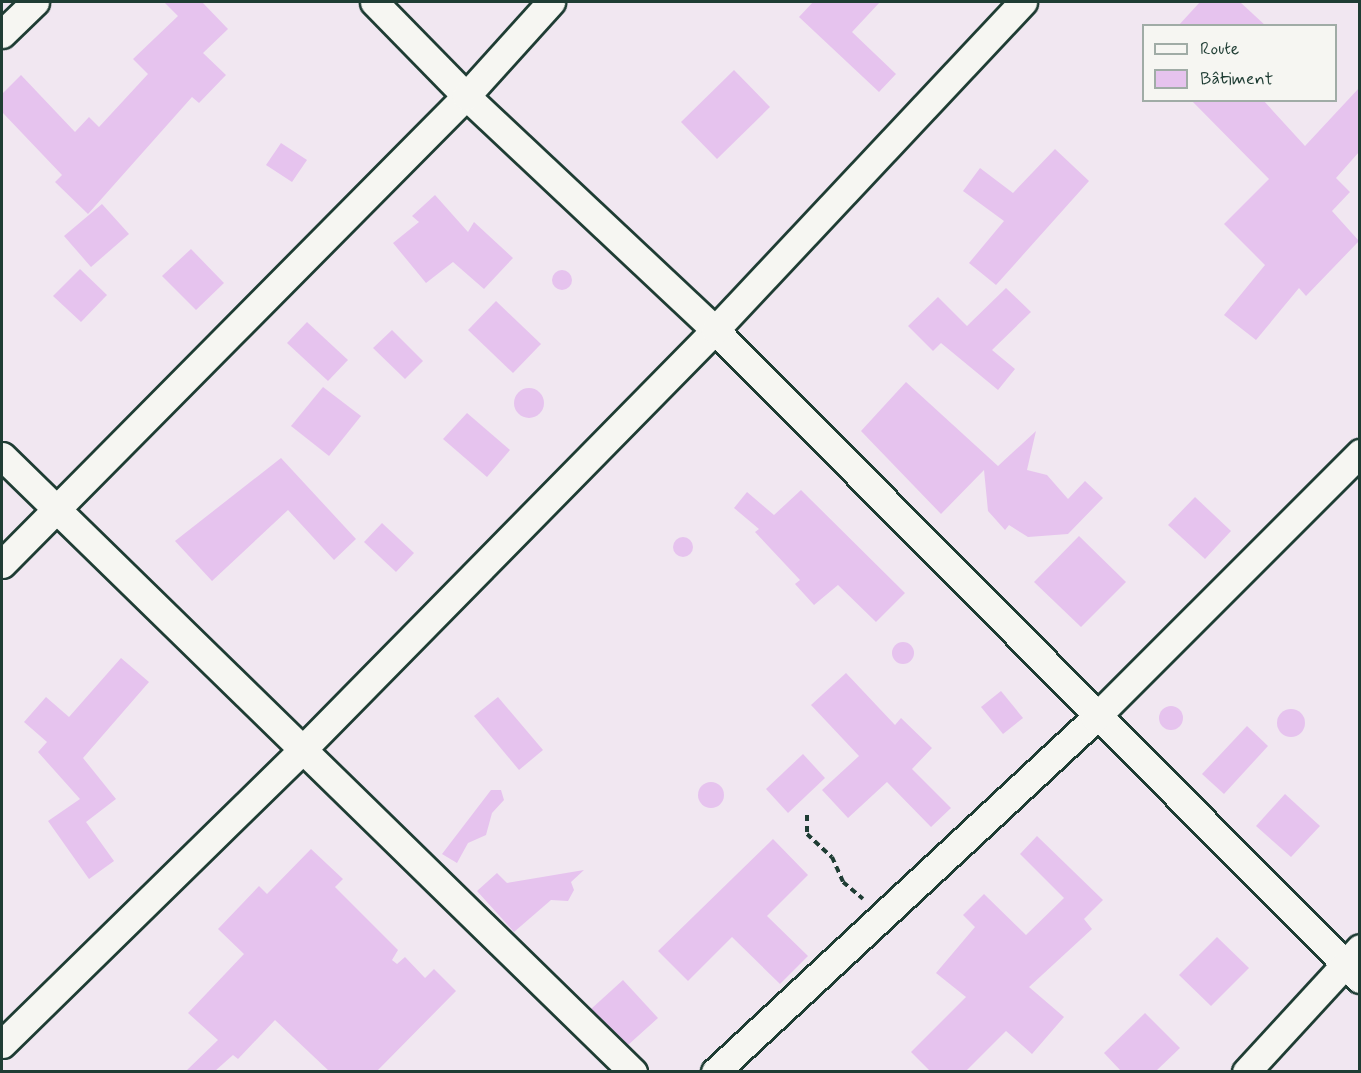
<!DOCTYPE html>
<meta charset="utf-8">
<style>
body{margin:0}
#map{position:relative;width:1361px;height:1073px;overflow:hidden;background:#f1e7f1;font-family:Mynerve,sans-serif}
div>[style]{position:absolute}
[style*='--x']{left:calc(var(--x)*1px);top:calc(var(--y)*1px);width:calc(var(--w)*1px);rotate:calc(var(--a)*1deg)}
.building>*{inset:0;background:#e6c3ee}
.round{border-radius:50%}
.path>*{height:4px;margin-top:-2px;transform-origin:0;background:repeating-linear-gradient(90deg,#1f3d34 0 6px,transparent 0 10.5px)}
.roads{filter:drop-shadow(2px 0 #1f3d34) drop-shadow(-2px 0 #1f3d34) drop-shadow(0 2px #1f3d34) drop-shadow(0 -2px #1f3d34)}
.minor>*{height:27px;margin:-13.5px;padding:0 13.5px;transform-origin:13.5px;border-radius:13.5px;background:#f6f6f2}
span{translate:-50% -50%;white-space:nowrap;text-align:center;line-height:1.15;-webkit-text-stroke:5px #f6f6f2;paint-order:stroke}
.frame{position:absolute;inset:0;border:3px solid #1f3d34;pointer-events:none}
.legend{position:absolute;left:1142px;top:24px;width:195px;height:78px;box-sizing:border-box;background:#f6f6f2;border:2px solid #a0aca6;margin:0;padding:8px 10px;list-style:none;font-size:18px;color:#1f3d34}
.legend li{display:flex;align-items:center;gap:12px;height:30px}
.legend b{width:30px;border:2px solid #a0aca6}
</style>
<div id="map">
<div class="building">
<i style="clip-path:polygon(164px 2px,202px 2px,228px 29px,203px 53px,226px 75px,199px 103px,192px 97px,88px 214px,55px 182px,62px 175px,2px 112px,2px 94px,21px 75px,75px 132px,89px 117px,99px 127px,148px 74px,133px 59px,178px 16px)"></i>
<i style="clip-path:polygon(813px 2px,880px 2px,852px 32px,896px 74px,879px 92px,799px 17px)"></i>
<i style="clip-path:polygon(1200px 2px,1240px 2px,1266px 26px,1178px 26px)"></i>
<i style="clip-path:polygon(734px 70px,770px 107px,717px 159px,681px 122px)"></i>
<i style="clip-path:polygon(1359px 88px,1359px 152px,1336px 178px,1350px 192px,1332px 211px,1359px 241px,1306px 296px,1299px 288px,1256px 340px,1224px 315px,1265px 265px,1224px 224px,1269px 179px,1191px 100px,1263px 100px,1305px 146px)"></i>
<i style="clip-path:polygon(281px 143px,307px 160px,292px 182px,266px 165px)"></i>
<i style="clip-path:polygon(1055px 149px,1089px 181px,996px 285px,969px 263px,1004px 221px,963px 191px,980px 168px,1013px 193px)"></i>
<i style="clip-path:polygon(435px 195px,468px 232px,474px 222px,513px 258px,484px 289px,453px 262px,426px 283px,393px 243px,419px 222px,412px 216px)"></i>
<i style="clip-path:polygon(102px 204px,129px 234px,91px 267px,64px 236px)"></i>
<i style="clip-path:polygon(191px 249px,224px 283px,196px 310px,162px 276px)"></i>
<i style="clip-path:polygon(80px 269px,107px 295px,81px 322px,53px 296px)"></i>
<i class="round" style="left:552px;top:270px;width:20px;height:20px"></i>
<i style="clip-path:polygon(1006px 288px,1031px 312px,992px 350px,1015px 369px,998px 390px,941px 343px,933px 351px,908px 326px,938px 297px,967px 326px)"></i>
<i style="clip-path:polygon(496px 301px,541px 344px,513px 373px,468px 330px)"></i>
<i style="clip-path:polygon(307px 322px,348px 360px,328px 381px,287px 343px)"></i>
<i style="clip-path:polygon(392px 330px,423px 361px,405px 379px,373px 348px)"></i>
<i style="clip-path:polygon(906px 382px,998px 466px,1036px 431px,1027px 470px,1047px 475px,1068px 499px,1085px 481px,1103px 498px,1068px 534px,1028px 537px,1009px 525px,1005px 530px,988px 511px,984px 470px,941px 514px,861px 431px)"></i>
<i style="clip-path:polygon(323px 387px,361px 416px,329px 456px,291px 426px)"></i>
<i class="round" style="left:514px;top:388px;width:30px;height:30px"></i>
<i style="clip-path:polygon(467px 413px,510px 450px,487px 477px,443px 439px)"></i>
<i style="clip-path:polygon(281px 458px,356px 539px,334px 560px,288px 510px,212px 581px,175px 541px)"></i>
<i style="clip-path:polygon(801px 490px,905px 593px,876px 622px,838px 585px,814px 605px,795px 584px,800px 580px,755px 532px,759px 529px,734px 508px,747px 492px,774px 515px)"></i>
<i style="clip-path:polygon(1195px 497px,1231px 531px,1205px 559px,1168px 525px)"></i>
<i style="clip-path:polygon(382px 523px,414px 553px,396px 572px,364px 542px)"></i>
<i style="clip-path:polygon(1079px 536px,1126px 582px,1081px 627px,1034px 582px)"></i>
<i class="round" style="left:673px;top:537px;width:20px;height:20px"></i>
<i class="round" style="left:892px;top:642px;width:22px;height:22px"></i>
<i style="clip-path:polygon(121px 658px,149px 682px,83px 758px,116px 799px,86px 822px,114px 861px,89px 879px,48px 821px,80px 799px,38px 752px,47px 742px,24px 722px,46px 697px,69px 717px)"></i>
<i style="clip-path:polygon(846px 673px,895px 725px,901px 718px,932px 748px,912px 769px,951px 808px,931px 827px,887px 782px,848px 818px,822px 790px,859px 756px,811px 705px)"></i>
<i style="clip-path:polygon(1001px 691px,1023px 718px,1003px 734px,981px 707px)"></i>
<i style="clip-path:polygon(498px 697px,543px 750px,519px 770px,474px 716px)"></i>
<i class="round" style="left:1159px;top:706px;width:24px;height:24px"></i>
<i class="round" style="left:1277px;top:709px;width:28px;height:28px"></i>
<i style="clip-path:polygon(1247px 726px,1268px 746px,1224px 794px,1202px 774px)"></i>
<i style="clip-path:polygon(803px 754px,825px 778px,788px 813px,766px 789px)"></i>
<i class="round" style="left:698px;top:782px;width:26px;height:26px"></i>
<i style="clip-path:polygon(491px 790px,501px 790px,504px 800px,492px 813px,486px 835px,468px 843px,457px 863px,442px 854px)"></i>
<i style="clip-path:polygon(1285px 794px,1320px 826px,1291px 857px,1256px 826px)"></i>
<i style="clip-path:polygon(1037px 836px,1103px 900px,1084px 919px,1092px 929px,1029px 987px,1064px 1017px,1032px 1054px,1006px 1031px,966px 1071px,930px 1071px,911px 1052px,966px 997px,936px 973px,975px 927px,963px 915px,984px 894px,1026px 935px,1064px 898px,1020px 854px)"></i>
<i style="clip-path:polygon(773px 839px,808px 875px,767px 916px,808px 956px,780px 984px,732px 937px,688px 981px,658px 951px)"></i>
<i style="clip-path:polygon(311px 849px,343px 879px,335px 887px,398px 950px,392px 960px,397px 964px,405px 957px,425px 978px,434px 969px,456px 991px,377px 1071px,329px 1071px,275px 1020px,238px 1059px,233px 1055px,215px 1071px,186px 1071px,218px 1040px,188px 1013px,244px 954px,218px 929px,259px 886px,267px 894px)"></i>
<i style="clip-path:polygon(584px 870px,571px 882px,574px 890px,568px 901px,551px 900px,514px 932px,477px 891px,497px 873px,507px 883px)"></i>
<i style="clip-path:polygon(1217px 937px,1249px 968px,1211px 1006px,1179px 975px)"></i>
<i style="clip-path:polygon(623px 980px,658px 1018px,628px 1045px,591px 1009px)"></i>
<i style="clip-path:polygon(1145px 1013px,1180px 1048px,1156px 1071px,1121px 1071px,1104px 1053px)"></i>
</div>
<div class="path">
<i style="--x:807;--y:815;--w:19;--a:90"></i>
<i style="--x:807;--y:834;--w:34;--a:43"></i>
<i style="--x:832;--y:857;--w:27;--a:66"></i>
<i style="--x:843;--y:882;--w:26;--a:40"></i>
</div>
<div class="roads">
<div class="minor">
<i style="--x:374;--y:2;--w:132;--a:45.6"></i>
<i style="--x:466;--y:96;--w:342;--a:43.2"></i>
<i style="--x:715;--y:330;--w:915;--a:45.18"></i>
<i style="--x:2;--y:34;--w:46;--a:-44.1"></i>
<i style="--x:2;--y:456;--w:882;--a:44.31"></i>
<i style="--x:2;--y:564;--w:659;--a:-45.25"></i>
<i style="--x:466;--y:96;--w:127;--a:-47.9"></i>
<i style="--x:2;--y:1044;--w:417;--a:-44.4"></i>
<i style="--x:300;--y:752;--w:592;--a:-45.48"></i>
<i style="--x:715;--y:330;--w:450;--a:-46.8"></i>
<i style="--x:715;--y:1072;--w:519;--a:-42.97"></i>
<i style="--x:1095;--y:718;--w:375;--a:-45"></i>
<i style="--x:1246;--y:1072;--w:168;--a:-47.4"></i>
</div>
</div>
<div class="frame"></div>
<ul class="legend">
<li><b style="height:8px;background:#f6f6f2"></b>Route</li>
<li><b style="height:16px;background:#e6c3ee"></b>Bâtiment</li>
</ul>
</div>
